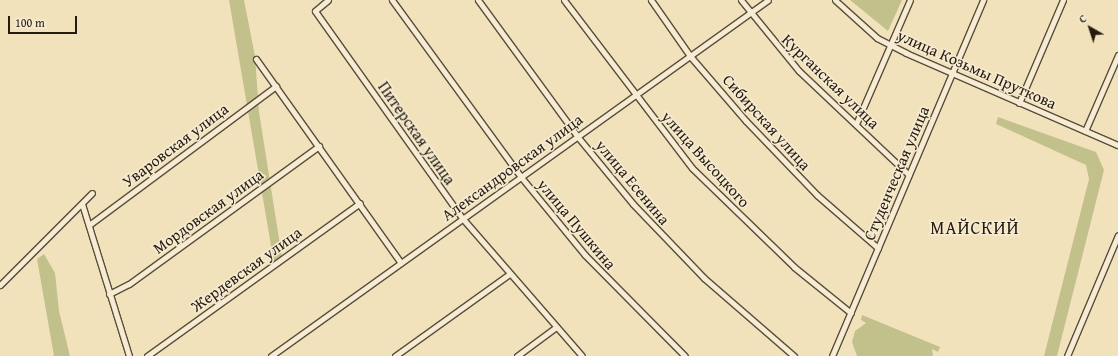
<!DOCTYPE html>
<meta charset="utf-8">
<style>
body{margin:0}
#map{position:relative;width:1118px;height:356px;overflow:hidden;background:#f2e2bc;font-family:"Gentium Book Plus",serif}
div>[style]{position:absolute}
[style*='--x']{left:calc(var(--x)*1px);top:calc(var(--y)*1px);width:calc(var(--w)*1px);rotate:calc(var(--a)*1deg)}
.green>*{inset:0;background:#c2c18b}
.roads{filter:drop-shadow(1px 0 #584e3a) drop-shadow(-1px 0 #584e3a) drop-shadow(0 1px #584e3a) drop-shadow(0 -1px #584e3a)}
.minor>*{height:5px;margin:-2.5px;padding:0 2.5px;transform-origin:2.5px;border-radius:2.5px;background:#f7ecd3}
span{translate:-50% -50%;white-space:nowrap;text-align:center;line-height:1.15;-webkit-text-stroke:3px #f7ecd3;paint-order:stroke}
.street-label{font-size:16px;color:#251c0f}
.quarter-label{font-size:18px;color:#251c0f;letter-spacing:1px}
.north{position:absolute;left:1070px;top:8px;width:40px;height:40px;-webkit-text-stroke:3px #f7ecd3;paint-order:stroke;rotate:321deg;font-size:11px;font-weight:700;line-height:16px;text-align:center;color:#251c0f}
.north::after{content:'';display:block;margin:auto;width:14px;height:18px;background:#251c0f;clip-path:polygon(50% 0,100% 100%,50% 72%,0 100%)}
.scale{position:absolute;left:8px;top:16px;width:69px;height:18px;box-sizing:border-box;border:2px solid #251c0f;border-top:0;padding-left:5px;font-size:12px;line-height:14px;white-space:nowrap;color:#251c0f;-webkit-text-stroke:3px #f7ecd3;paint-order:stroke}
</style>
<div id="map">
<div class="green">
<i style="clip-path:polygon(229px 0,244px 0,255px 56px,259px 112px,283px 264px,275px 269px)"></i>
<i style="clip-path:polygon(850px 0,902px 0,888px 31px)"></i>
<i style="clip-path:polygon(998px 117px,1096px 152px,1104px 170px,1057px 356px,1044px 356px,1089px 179px,1086px 165px,996px 124px)"></i>
<i style="clip-path:polygon(44px 254px,55px 273px,59px 311px,70px 356px,54px 356px,37px 259px)"></i>
<i style="clip-path:polygon(862px 315px,940px 347px,938px 352px,932px 349px,933px 356px,857px 356px,852px 342px,855px 331px,866px 323px,861px 320px)"></i>
</div>
<div class="roads">
<div class="minor">
<i style="--x:328;--y:0;--w:17;--a:140"></i>
<i style="--x:315;--y:11;--w:255;--a:54.6"></i>
<i style="--x:463;--y:219;--w:181;--a:49"></i>
<i style="--x:392;--y:0;--w:219;--a:53.9"></i>
<i style="--x:521;--y:177;--w:101;--a:50.6"></i>
<i style="--x:585;--y:255;--w:142;--a:45.3"></i>
<i style="--x:478;--y:0;--w:168;--a:53.9"></i>
<i style="--x:577;--y:136;--w:88;--a:50.5"></i>
<i style="--x:633;--y:204;--w:103;--a:46.2"></i>
<i style="--x:704;--y:278;--w:119;--a:40.9"></i>
<i style="--x:564;--y:0;--w:211;--a:52.7"></i>
<i style="--x:692;--y:168;--w:142;--a:44.1"></i>
<i style="--x:794;--y:267;--w:73;--a:38.9"></i>
<i style="--x:651;--y:0;--w:68;--a:55.1"></i>
<i style="--x:690;--y:56;--w:86;--a:49.3"></i>
<i style="--x:746;--y:121;--w:103;--a:46.2"></i>
<i style="--x:817;--y:195;--w:81;--a:41"></i>
<i style="--x:741;--y:0;--w:92;--a:50.8"></i>
<i style="--x:799;--y:71;--w:151;--a:43.4"></i>
<i style="--x:835;--y:0;--w:57;--a:42.1"></i>
<i style="--x:877;--y:38;--w:33;--a:27"></i>
<i style="--x:906;--y:53;--w:231;--a:23.5"></i>
<i style="--x:256;--y:59;--w:250;--a:54.6"></i>
<i style="--x:1019;--y:103;--w:112;--a:-66.9"></i>
<i style="--x:856;--y:124;--w:135;--a:-66.5"></i>
<i style="--x:1085;--y:131;--w:83;--a:-66.5"></i>
<i style="--x:82;--y:204;--w:159;--a:72.8"></i>
<i style="--x:89;--y:225;--w:233;--a:-36.6"></i>
<i style="--x:0;--y:285;--w:130;--a:-45"></i>
<i style="--x:109;--y:294;--w:22;--a:-27"></i>
<i style="--x:129;--y:284;--w:235;--a:-36"></i>
<i style="--x:147;--y:356;--w:262;--a:-35.7"></i>
<i style="--x:271;--y:356;--w:611;--a:-35.61"></i>
<i style="--x:395;--y:356;--w:139;--a:-35.6"></i>
<i style="--x:517;--y:356;--w:47;--a:-36.4"></i>
<i style="--x:832;--y:356;--w:387;--a:-67"></i>
<i style="--x:1067;--y:356;--w:131;--a:-67.1"></i>
</div>
</div>
<div class="street-label">
<span style="left:977px;top:69px;rotate:24deg">улица Козьмы Пруткова</span>
<span style="left:831px;top:81px;rotate:44deg">Курганская улица</span>
<span style="left:767px;top:122px;rotate:48deg">Сибирская улица</span>
<span style="left:417px;top:133px;rotate:55deg">Питерская улица</span>
<span style="left:175px;top:145px;rotate:-37deg">Уваровская улица</span>
<span style="left:706px;top:159px;rotate:48deg">улица Высоцкого</span>
<span style="left:512px;top:167px;rotate:-36deg">Александровская улица</span>
<span style="left:896px;top:173px;rotate:-67deg">Студенческая улица</span>
<span style="left:633px;top:182px;rotate:50deg">улица Есенина</span>
<span style="left:208px;top:211px;rotate:-36deg">Мордовская улица</span>
<span style="left:577px;top:224px;rotate:50deg">улица Пушкина</span>
<span style="left:246px;top:269px;rotate:-36deg">Жердевская улица</span>
</div>
<div class="quarter-label">
<span style="left:975px;top:228px">МАЙСКИЙ</span>
</div>
<div class="north">С</div>
<div class="scale">100 m</div>
</div>
